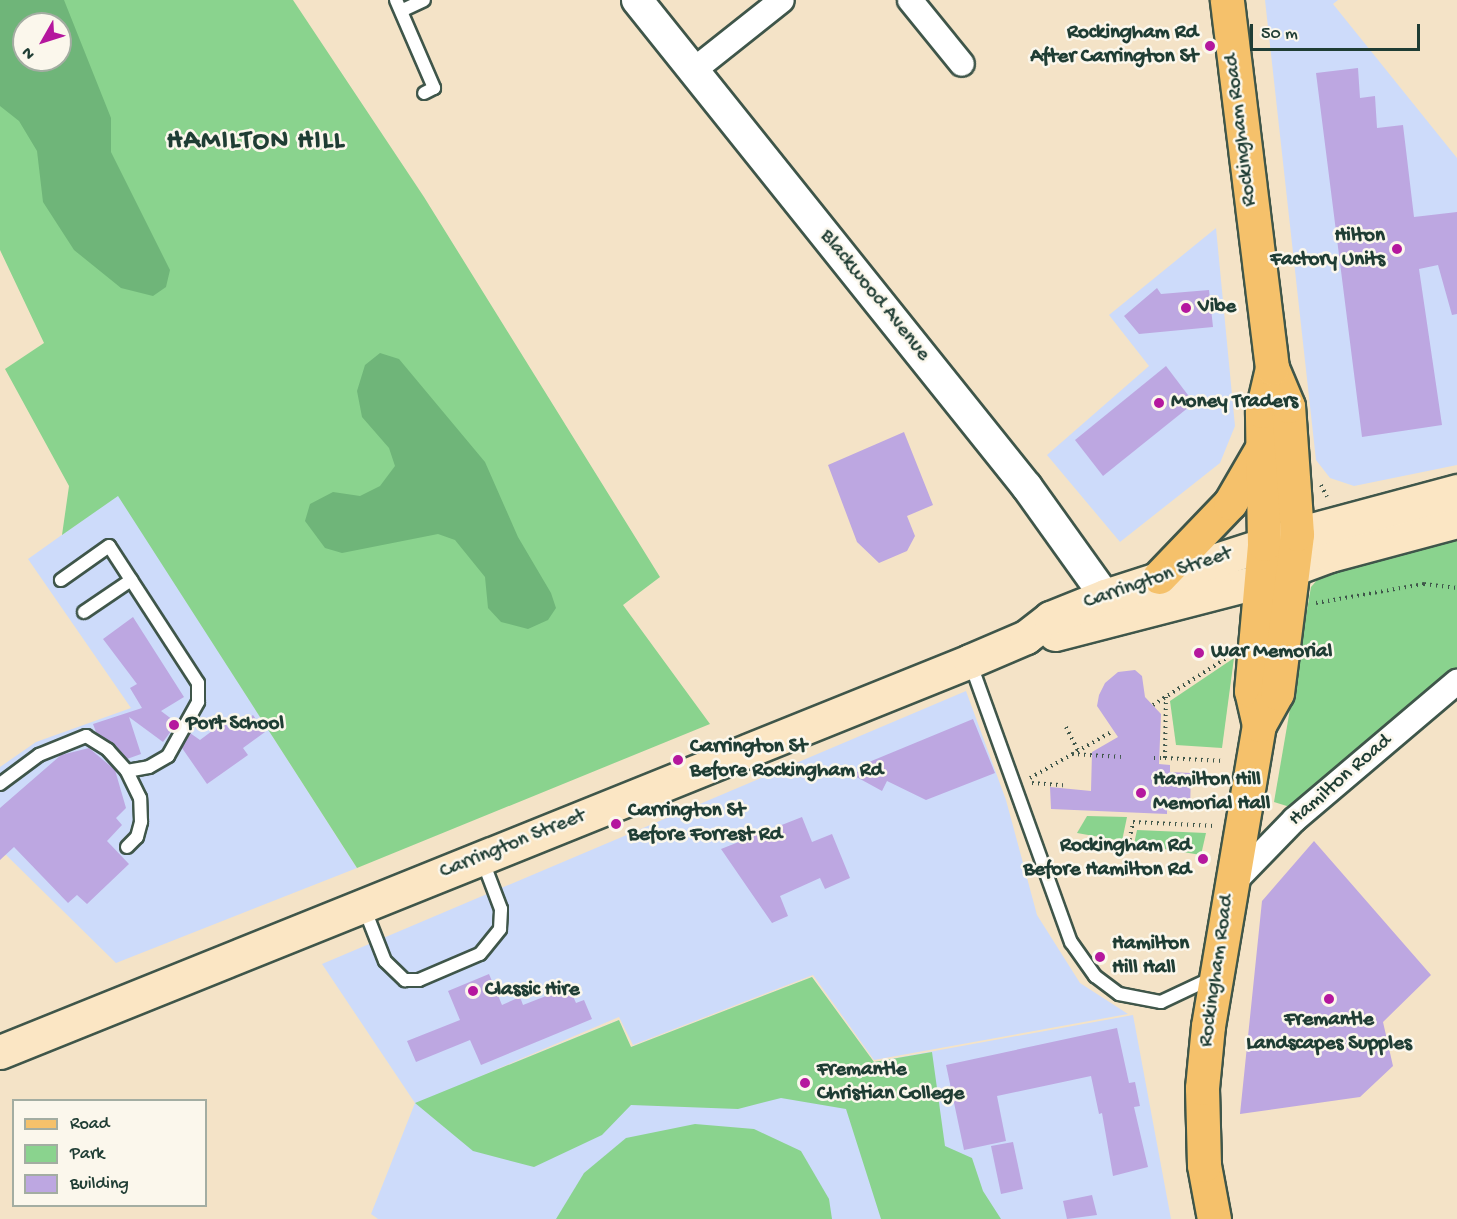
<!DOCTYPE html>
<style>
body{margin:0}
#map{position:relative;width:1457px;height:1219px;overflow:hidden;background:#f4e3c7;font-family:"Gochi Hand",sans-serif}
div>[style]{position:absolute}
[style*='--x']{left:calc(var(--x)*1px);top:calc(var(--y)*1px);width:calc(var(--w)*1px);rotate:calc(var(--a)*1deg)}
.built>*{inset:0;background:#cddbfa}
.green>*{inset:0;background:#8ad38e}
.forest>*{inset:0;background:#6fb579}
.building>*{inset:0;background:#bda7e1}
.path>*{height:4px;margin-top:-2px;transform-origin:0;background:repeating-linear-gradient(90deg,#3f564a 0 1.5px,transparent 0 6px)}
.roads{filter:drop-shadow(2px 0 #3f564a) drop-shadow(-2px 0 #3f564a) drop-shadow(0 2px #3f564a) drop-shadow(0 -2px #3f564a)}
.service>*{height:12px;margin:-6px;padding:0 6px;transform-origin:6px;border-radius:6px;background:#fff}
.minor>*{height:24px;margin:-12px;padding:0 12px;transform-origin:12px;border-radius:12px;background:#fff}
.tertiary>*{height:30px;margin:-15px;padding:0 15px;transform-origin:15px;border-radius:15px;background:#fff}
.secondary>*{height:33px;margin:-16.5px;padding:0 16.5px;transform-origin:16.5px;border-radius:16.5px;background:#fbe6c4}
.primary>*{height:33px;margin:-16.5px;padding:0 16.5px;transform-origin:16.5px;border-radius:16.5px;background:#f5c16b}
.dots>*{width:16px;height:16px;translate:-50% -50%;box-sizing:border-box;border:3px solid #fbf7ec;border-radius:50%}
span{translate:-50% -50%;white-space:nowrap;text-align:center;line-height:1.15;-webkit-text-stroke:5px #fbf7ec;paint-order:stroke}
.poi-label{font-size:21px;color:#1f3d34;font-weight:700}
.right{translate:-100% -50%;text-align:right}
.left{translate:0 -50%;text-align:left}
.street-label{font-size:21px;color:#1f3d34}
.district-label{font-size:27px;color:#1f3d34;font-weight:700;letter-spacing:1.5px}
.legend{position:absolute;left:12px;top:1099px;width:195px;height:108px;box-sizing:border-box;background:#fbf7ec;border:2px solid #a3ada2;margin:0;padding:8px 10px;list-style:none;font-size:18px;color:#1f3d34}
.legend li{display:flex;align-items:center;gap:12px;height:30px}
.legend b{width:30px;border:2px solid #a3ada2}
.north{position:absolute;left:12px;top:12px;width:60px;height:60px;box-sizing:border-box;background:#fbf7ec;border:2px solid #a3ada2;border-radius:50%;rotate:231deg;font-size:16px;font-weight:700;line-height:24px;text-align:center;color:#1f3d34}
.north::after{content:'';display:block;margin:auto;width:21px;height:27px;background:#b5179e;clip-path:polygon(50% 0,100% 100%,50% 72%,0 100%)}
.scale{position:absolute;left:1250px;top:24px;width:170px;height:27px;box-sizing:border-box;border:3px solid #1f3d34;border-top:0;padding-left:8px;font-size:18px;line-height:21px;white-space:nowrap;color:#1f3d34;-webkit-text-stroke:4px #fbf7ec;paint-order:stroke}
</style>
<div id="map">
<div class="built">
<i style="clip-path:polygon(1265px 0,1338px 0,1333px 4px,1457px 158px,1457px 465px,1354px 486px,1330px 478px,1316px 460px)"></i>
<i style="clip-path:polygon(1216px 228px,1235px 426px,1220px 463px,1120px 542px,1047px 455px,1149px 366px,1109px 315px)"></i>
<i style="clip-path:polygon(118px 495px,357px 868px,116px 963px,0 849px,0 767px,36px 742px,131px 708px,28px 559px)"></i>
<i style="clip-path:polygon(966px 691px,1006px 800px,1037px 915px,1080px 983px,1128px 1014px,874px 1060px,813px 975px,633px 1045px,619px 1017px,476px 1078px,619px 1020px,631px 1047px,812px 977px,874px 1062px,1133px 1015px,1171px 1219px,378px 1219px,371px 1214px,415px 1103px,322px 964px)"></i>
</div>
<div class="green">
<i style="clip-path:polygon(evenodd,0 0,293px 0,424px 197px,660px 577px,623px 605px,710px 724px,357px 868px,118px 496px,62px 535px,69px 486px,5px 369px,44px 343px,0 250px,0 0,24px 24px,60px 24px,60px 60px,24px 60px,24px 24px)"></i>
<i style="clip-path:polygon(1457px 534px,1457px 668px,1290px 807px,1274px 802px,1311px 587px,1324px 572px)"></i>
<i style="clip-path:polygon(1234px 658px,1222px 748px,1176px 745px,1170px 701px)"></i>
<i style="clip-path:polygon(1087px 816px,1127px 817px,1122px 841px,1077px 833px)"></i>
<i style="clip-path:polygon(1137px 830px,1206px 833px,1201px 855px,1134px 844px)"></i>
<i style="clip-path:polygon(812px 977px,874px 1062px,932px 1052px,945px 1146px,972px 1158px,983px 1191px,1001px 1219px,881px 1219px,846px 1109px,781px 1098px,738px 1109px,631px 1105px,602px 1135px,534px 1167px,473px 1151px,415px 1103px,619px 1020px,631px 1047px)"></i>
<i style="clip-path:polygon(695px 1124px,754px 1129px,801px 1151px,829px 1199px,832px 1219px,556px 1219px,584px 1173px,626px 1138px)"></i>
</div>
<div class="forest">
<i style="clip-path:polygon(evenodd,0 0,64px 0,111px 118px,111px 152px,170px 270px,166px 287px,153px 296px,121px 288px,74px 250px,43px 202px,37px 151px,19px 121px,0 106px,0 0,24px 24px,60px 24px,60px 60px,24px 60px,24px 24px)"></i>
<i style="clip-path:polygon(380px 353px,399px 359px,485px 462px,518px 537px,551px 593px,556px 608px,548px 620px,528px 629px,501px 622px,488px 608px,485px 577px,455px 540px,438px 534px,342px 553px,325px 548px,305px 521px,310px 504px,333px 492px,360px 496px,380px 486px,395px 466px,389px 448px,362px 417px,357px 391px,365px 365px)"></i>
</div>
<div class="building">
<i style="clip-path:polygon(1358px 68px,1360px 98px,1375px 96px,1377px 128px,1403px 125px,1414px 217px,1457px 212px,1457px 314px,1452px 315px,1438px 265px,1419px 269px,1442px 425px,1362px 437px,1316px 73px)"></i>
<i style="clip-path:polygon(1157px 288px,1161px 294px,1209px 290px,1213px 327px,1139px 334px,1124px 316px)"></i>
<i style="clip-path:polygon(1166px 366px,1194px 403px,1103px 476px,1075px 440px)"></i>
<i style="clip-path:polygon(904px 432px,933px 505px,907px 516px,915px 536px,907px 551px,879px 563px,857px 542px,828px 465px)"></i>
<i style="clip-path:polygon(133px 617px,184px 697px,161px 711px,177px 723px,163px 742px,129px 717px,141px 754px,127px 759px,96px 732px,93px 724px,142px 708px,130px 688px,137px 684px,103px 639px)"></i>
<i style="clip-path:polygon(1135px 670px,1142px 676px,1145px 697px,1161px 714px,1159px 764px,1170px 765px,1170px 772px,1191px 773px,1190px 809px,1167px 808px,1167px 814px,1051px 809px,1050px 787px,1091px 791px,1092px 752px,1118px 737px,1097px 706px,1099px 695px,1105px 683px,1118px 672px)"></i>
<i style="clip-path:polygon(253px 715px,265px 732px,243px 748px,248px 755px,207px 784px,182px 748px,190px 733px,200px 740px,224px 722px,230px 730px)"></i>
<i style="clip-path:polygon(973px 719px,995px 773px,926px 800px,887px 781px,882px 791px,851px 774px,871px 767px,869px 762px)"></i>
<i style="clip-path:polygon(89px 748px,115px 770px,126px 808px,116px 818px,122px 825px,107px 841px,129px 864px,87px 904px,77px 895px,68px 903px,14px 847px,0 860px,0 808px,61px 755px)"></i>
<i style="clip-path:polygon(802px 817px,812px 842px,832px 834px,850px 878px,825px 889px,820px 878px,780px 896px,788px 916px,772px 923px,721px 849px)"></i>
<i style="clip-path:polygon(1314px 841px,1431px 975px,1383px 1022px,1393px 1066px,1360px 1097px,1240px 1114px,1262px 901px)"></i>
<i style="clip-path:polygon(489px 974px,502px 1005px,520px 997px,523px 1005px,569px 987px,576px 1003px,584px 1000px,592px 1019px,481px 1065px,470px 1040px,416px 1062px,407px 1041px,460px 1020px,448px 991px)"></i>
<i style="clip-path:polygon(1117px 1028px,1129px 1083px,1135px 1082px,1140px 1106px,1134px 1107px,1148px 1167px,1113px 1176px,1102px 1113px,1099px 1114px,1091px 1076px,997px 1096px,1006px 1141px,964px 1150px,946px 1065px)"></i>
<i style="clip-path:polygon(1013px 1142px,1023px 1189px,1001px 1194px,991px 1146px)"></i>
<i style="clip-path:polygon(1092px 1195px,1097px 1215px,1067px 1219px,1063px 1201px)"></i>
</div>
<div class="path">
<i style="--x:1321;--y:485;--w:13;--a:63"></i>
<i style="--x:1316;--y:603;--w:110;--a:-10"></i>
<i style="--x:1424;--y:584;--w:33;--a:7"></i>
<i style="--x:1153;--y:705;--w:89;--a:-32.6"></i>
<i style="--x:1066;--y:727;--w:27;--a:63"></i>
<i style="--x:1072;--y:754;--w:49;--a:3.5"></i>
<i style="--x:1154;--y:758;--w:11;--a:0"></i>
<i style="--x:1165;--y:758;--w:61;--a:-89.1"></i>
<i style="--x:1165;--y:758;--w:58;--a:3"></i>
<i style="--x:1030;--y:778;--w:95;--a:-29.5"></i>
<i style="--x:1032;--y:783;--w:31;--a:4"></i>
<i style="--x:1127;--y:851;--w:30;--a:-78"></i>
<i style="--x:1133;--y:822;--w:81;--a:2.8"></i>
</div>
<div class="roads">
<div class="service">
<i style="--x:396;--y:0;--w:96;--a:66.6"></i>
<i style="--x:434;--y:88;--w:11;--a:153"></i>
<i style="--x:403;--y:10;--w:23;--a:-25"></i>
<i style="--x:84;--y:612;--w:57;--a:-34.2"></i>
<i style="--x:970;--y:662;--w:298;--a:70.2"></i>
<i style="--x:1071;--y:942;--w:42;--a:54.8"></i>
<i style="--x:1095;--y:976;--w:30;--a:37"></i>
<i style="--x:1119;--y:994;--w:43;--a:10.8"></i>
<i style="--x:1161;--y:1002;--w:56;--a:-25.2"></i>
<i style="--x:0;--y:784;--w:49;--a:-36.6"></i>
<i style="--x:39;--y:755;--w:51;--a:-22"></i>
<i style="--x:86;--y:736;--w:26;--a:32"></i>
<i style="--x:108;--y:750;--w:28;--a:48"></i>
<i style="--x:127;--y:771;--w:22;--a:-10"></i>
<i style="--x:149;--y:767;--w:22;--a:-30"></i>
<i style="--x:168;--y:756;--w:62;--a:-60.9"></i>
<i style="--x:198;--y:702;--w:19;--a:-90"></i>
<i style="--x:198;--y:683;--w:163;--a:-123"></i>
<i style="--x:109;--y:546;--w:59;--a:144.7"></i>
<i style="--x:127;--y:847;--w:14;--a:-45"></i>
<i style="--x:137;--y:837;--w:16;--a:-75"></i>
<i style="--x:141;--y:822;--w:24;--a:-92"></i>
<i style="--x:140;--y:798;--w:30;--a:-116"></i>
<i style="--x:363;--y:905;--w:60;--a:68.6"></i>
<i style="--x:385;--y:961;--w:28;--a:44"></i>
<i style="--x:405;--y:980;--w:14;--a:0"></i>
<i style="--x:419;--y:980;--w:66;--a:-23.1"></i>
<i style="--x:480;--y:954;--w:32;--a:-51"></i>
<i style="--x:500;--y:929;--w:20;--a:-87"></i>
<i style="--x:501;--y:909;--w:53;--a:-110.8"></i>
</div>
<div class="minor">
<i style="--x:910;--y:0;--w:82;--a:50.9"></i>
<i style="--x:694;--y:70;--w:112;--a:-38.5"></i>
<i style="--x:1231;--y:885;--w:91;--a:-45.9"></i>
<i style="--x:1294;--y:820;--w:214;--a:-40.3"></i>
</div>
<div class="tertiary">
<i style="--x:637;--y:0;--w:624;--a:51.31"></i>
<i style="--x:1027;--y:487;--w:134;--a:54.4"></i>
</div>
<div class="secondary">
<i style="--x:1055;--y:634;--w:212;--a:-14.5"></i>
<i style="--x:1260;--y:581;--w:75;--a:-20.4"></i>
<i style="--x:1330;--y:555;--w:131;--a:-15"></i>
<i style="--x:0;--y:1052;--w:1046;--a:-21.95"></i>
<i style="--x:970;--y:661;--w:61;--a:-23.2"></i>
<i style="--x:1026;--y:637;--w:31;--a:-38"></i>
<i style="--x:1050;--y:618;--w:59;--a:-21.8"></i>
<i style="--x:1105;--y:596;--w:202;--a:-17.9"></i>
<i style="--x:1297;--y:534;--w:166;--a:-15"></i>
</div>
<div class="primary">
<i style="--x:1159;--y:577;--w:103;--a:-46.2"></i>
<i style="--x:1230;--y:503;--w:66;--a:-59.9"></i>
<i style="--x:1259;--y:725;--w:35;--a:-103"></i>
<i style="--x:1251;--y:691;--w:148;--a:-84.9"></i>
<i style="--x:1264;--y:544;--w:133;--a:-90.9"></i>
<i style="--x:1262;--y:411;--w:44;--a:-76.9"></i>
<i style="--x:1214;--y:1219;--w:55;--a:-100.5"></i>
<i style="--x:1204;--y:1165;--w:77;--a:-91.5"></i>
<i style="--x:1202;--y:1088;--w:62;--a:-84.5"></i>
<i style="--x:1208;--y:1026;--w:305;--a:-80.4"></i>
<i style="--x:1259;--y:725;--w:37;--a:-61"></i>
<i style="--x:1277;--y:693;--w:160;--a:-82.8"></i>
<i style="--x:1297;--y:534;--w:128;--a:-94"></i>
<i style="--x:1288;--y:406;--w:41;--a:-112.8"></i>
<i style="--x:1272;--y:368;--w:371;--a:-97"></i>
</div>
</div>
<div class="dots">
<i style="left:1210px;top:46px;background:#b5179e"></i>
<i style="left:1397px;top:249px;background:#b5179e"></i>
<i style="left:1186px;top:308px;background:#b5179e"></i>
<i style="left:1159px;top:403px;background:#b5179e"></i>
<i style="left:1199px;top:653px;background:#b5179e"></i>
<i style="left:174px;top:725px;background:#b5179e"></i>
<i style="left:678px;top:760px;background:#b5179e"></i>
<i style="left:1141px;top:793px;background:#b5179e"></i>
<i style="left:616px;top:824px;background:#b5179e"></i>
<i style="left:1203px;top:859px;background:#b5179e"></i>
<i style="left:1100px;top:957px;background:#b5179e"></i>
<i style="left:473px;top:991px;background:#b5179e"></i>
<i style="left:1329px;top:999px;background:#b5179e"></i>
<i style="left:805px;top:1083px;background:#b5179e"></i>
</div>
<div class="poi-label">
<span class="right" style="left:1198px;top:46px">Rockingham Rd<br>After Carrington St</span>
<span class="right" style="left:1385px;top:249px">Hilton<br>Factory Units</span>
<span class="left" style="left:1198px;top:308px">Vibe</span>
<span class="left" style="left:1171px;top:403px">Money Traders</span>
<span class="left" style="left:1211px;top:653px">War Memorial</span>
<span class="left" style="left:186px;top:725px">Port School</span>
<span class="left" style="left:690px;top:760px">Carrington St<br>Before Rockingham Rd</span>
<span class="left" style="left:1153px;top:793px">Hamilton Hill<br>Memorial Hall</span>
<span class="left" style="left:628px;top:824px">Carrington St<br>Before Forrest Rd</span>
<span class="right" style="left:1191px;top:859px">Rockingham Rd<br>Before Hamilton Rd</span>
<span class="left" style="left:1112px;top:957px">Hamilton<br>Hill Hall</span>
<span class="left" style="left:485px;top:991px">Classic Hire</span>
<span style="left:1329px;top:1033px">Fremantle<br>Landscapes Supples</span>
<span class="left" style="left:817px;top:1083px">Fremantle<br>Christian College</span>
</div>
<div class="street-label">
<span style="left:1242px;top:130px;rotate:-97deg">Rockingham Road</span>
<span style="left:874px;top:296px;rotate:51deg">Blackwood Avenue</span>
<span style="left:1158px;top:579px;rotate:-19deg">Carrington Street</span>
<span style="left:1341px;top:781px;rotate:-41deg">Hamilton Road</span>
<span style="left:513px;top:845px;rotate:-22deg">Carrington Street</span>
<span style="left:1218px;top:971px;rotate:-82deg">Rockingham Road</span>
</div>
<div class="district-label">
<span style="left:256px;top:143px">HAMILTON HILL</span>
</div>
<ul class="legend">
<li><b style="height:8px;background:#f5c16b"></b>Road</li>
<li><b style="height:16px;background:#8ad38e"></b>Park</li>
<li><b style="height:16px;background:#bda7e1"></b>Building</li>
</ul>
<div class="north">N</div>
<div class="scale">50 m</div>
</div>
